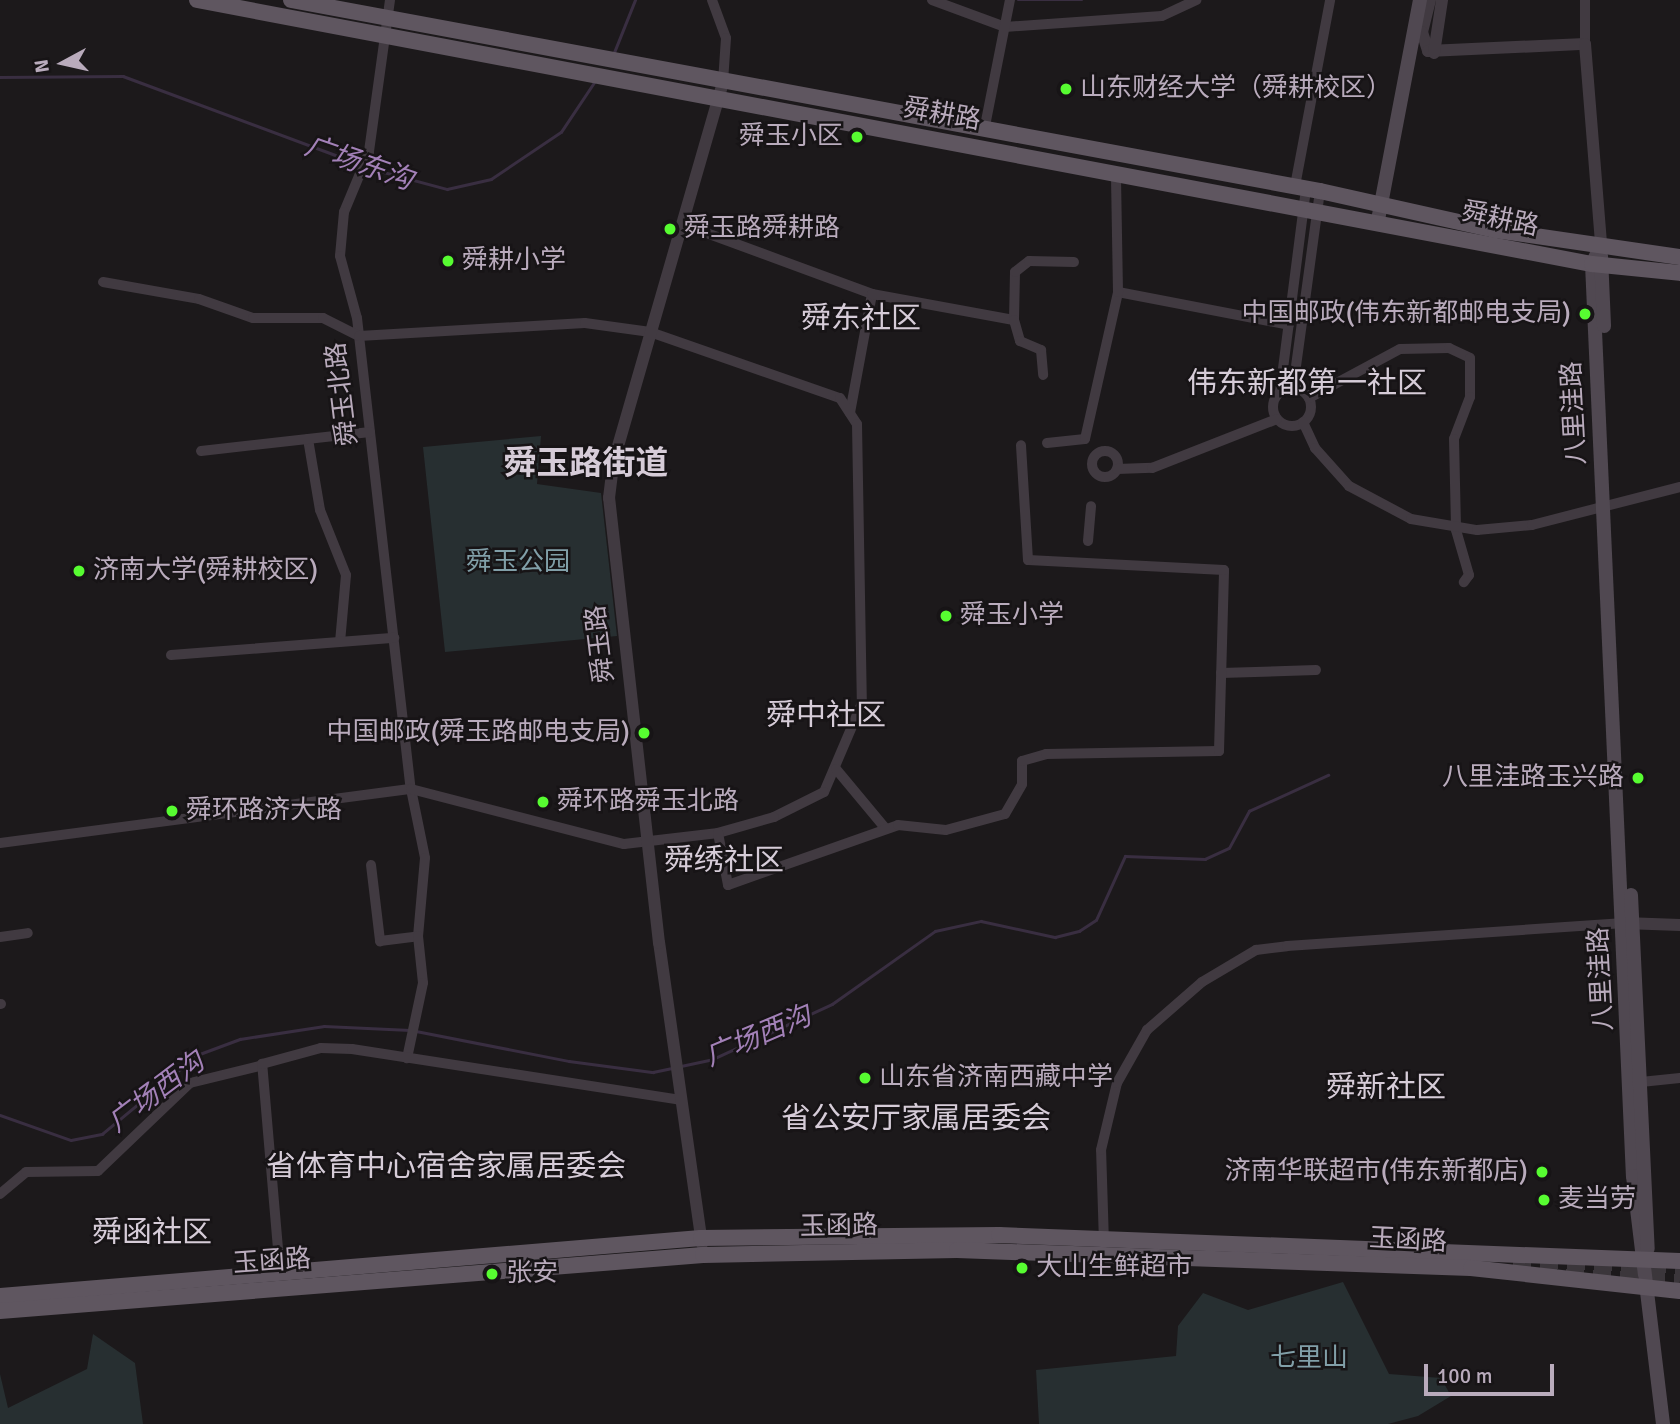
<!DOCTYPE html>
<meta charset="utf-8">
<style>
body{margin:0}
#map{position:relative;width:1680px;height:1424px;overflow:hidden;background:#1c191b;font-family:Signika,"Noto Sans SC",sans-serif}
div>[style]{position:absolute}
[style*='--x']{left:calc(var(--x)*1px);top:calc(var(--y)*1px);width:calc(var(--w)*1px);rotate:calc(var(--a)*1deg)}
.green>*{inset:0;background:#272f31}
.stream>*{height:2.5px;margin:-1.25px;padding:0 1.25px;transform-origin:1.25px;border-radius:1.25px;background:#392e41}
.trunk-tunnel>*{height:18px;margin-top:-9px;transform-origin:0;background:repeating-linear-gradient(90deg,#3b363b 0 18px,transparent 0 27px)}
.minor>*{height:10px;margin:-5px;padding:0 5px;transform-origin:5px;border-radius:5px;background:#413a41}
.minor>.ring{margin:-5px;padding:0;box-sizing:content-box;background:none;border:10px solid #413a41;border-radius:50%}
.tertiary>*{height:12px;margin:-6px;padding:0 6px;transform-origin:6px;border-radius:6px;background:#413a41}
.secondary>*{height:14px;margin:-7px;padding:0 7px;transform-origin:7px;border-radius:7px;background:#504851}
.primary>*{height:16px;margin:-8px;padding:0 8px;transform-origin:8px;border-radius:8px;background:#5f5660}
.dots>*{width:19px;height:19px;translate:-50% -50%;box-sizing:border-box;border:4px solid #171416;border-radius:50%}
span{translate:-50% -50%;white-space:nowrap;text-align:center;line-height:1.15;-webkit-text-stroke:5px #171416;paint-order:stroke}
.poi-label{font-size:26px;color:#b9abbc}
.left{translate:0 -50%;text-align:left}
.right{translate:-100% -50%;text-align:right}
.street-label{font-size:26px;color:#b9abbc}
.park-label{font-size:26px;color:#819fa8}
.water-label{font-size:28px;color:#a381b8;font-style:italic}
.quarter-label{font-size:30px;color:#d6ccd8}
.district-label{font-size:33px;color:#d6ccd8;font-weight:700}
.north{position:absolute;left:28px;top:28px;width:70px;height:70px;-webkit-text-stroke:5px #171416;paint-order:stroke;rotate:262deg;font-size:19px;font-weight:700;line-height:28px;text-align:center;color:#b9abbc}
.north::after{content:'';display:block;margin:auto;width:24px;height:32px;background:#b9abbc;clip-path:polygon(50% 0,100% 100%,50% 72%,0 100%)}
.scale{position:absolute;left:1424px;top:1364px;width:130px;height:32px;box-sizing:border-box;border:4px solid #b9abbc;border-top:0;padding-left:9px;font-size:21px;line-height:24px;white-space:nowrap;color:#b9abbc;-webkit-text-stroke:5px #171416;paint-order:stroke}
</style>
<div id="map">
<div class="green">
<i style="clip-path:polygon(541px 436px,537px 484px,601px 493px,617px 636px,445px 652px,423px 447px)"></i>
<i style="clip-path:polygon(1343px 1282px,1389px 1374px,1441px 1378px,1451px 1396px,1418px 1416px,1388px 1424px,1039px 1424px,1036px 1370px,1176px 1356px,1178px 1326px,1203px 1293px,1248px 1310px)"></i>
<i style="clip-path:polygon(93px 1334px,135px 1363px,143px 1424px,0 1424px,0 1374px,8px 1408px,87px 1369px)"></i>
</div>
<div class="stream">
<i style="--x:1018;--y:0;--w:64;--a:0"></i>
<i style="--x:613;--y:55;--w:59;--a:-68.2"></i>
<i style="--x:0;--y:77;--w:123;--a:-0.5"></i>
<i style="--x:123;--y:76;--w:252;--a:20.4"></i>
<i style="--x:365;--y:167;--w:85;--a:15"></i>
<i style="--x:447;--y:189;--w:45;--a:-12.8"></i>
<i style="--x:491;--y:179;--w:84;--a:-33.9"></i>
<i style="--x:561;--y:132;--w:61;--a:-56.3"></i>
<i style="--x:416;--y:1031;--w:156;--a:11.1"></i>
<i style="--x:569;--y:1061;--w:85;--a:7.5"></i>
<i style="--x:653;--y:1072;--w:19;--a:-12"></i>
<i style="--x:681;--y:1066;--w:33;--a:-12"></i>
<i style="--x:713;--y:1059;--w:131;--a:-24.8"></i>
<i style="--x:832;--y:1004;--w:126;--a:-35.3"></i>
<i style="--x:935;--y:931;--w:47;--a:-12.3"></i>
<i style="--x:981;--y:921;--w:76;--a:12.2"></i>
<i style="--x:1055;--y:937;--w:25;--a:-14"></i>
<i style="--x:1079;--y:931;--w:20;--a:-33"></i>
<i style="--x:1096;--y:920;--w:70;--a:-65.6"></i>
<i style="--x:1125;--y:856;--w:80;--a:2.1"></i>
<i style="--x:1205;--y:859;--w:26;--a:-25"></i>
<i style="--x:1229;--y:848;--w:42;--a:-61.6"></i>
<i style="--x:1249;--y:811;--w:87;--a:-24.5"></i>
<i style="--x:0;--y:1115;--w:75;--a:19.4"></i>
<i style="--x:71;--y:1140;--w:32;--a:-11"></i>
<i style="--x:102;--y:1134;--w:124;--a:-39.7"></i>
<i style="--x:197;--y:1055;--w:46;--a:-20.4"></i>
<i style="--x:240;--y:1039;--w:85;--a:-8.8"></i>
<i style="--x:324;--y:1026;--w:86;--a:2.7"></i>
</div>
<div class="trunk-tunnel">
<i style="--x:1513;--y:1261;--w:168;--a:5.1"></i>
</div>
<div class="minor">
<i style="--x:390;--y:0;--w:153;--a:97.9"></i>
<i style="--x:369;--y:152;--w:65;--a:112.6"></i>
<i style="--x:344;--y:212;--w:44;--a:95.2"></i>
<i style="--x:340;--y:256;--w:64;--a:74.7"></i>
<i style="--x:357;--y:318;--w:474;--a:83.5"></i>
<i style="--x:411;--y:789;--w:70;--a:78.5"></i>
<i style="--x:425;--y:858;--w:78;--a:95.1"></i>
<i style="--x:712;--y:0;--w:40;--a:69.8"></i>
<i style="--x:726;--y:38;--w:44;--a:93.9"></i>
<i style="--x:932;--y:0;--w:78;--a:20.3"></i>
<i style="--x:1005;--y:27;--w:157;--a:-4"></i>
<i style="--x:1162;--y:16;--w:38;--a:-25"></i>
<i style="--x:1585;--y:44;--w:44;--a:-90"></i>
<i style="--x:984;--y:131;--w:134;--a:-78.8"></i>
<i style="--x:1295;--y:186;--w:189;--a:-79.3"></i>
<i style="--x:682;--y:224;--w:202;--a:20.2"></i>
<i style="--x:872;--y:294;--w:121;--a:100.5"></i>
<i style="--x:103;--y:282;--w:97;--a:10"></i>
<i style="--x:199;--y:299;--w:57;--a:19.4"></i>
<i style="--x:253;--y:318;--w:70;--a:0"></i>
<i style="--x:323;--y:318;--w:40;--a:26.6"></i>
<i style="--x:359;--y:336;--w:226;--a:-3.3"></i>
<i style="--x:585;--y:323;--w:66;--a:7.9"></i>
<i style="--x:650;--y:332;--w:201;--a:19.2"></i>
<i style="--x:840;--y:398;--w:31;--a:57"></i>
<i style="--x:857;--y:424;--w:279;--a:89"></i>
<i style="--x:862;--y:703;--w:97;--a:113.1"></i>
<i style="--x:824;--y:792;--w:56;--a:153.4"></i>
<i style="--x:774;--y:817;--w:58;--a:164.1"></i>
<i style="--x:1118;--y:292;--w:174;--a:10.9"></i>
<i style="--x:872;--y:294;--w:144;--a:10.4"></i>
<i style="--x:1014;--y:320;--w:48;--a:-88.8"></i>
<i style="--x:1015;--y:272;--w:18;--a:-38"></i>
<i style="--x:1029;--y:261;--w:45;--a:1.3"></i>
<i style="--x:1014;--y:320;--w:22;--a:74"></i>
<i style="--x:1020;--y:341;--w:23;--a:23"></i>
<i style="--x:1041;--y:350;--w:25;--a:85"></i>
<i style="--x:1293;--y:388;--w:199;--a:-82.2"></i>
<i class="ring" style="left:1273px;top:388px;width:28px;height:28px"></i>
<i style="--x:1280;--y:392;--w:205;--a:-82.7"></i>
<i style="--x:1309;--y:398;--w:103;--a:-28.3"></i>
<i style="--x:1400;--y:349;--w:49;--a:-1.2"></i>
<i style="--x:1449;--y:348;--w:23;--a:25"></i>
<i style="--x:1470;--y:358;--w:39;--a:90"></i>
<i style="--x:1470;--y:397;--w:45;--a:110.9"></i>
<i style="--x:1454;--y:439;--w:91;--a:88.7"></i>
<i style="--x:1456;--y:530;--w:47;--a:73.9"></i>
<i style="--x:1469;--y:575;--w:9;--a:126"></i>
<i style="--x:1303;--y:422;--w:29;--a:65"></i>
<i style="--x:1315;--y:448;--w:51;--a:48.2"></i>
<i style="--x:1349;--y:486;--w:70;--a:28"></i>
<i style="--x:1411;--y:519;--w:67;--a:9.5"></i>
<i style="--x:1477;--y:530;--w:55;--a:-5.2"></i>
<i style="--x:1532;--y:525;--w:153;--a:-14.4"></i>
<i style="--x:308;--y:439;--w:72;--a:80.4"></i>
<i style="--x:320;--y:510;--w:70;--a:68.2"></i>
<i style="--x:346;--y:575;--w:67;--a:95.1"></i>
<i style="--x:1047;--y:443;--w:38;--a:-6"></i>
<i style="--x:1085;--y:439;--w:151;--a:-77.3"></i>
<i style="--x:1118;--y:292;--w:119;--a:-91"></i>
<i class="ring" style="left:1092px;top:451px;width:16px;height:16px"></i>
<i style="--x:201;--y:451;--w:170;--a:-6.4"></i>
<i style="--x:1117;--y:469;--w:35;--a:-2"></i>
<i style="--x:1152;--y:468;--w:134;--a:-21.4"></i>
<i style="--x:1088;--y:541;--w:35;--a:-85"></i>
<i style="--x:171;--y:655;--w:224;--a:-4.4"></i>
<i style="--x:1221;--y:673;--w:95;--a:-1.8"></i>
<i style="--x:836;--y:769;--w:78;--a:50.2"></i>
<i style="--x:0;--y:843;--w:415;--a:-7.5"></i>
<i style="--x:411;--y:789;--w:220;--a:14.5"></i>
<i style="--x:624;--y:844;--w:95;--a:-6.7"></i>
<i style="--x:718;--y:833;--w:53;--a:79.1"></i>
<i style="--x:728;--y:885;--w:180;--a:-19.4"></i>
<i style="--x:898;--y:825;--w:48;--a:5.9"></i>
<i style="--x:946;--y:830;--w:61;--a:-15.2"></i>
<i style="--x:1005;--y:814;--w:34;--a:-60"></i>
<i style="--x:1022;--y:784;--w:23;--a:-90"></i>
<i style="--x:1022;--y:761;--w:25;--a:-16"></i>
<i style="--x:1046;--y:754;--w:173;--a:-1"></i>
<i style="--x:1219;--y:751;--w:181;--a:-88.4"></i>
<i style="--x:1224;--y:570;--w:196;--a:-177.1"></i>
<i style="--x:1028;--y:560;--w:115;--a:-93.5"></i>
<i style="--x:371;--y:865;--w:77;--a:83.2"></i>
<i style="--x:380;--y:941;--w:38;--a:-7"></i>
<i style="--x:418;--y:936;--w:47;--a:83.9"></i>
<i style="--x:423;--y:983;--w:77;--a:102"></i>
<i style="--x:0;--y:937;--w:28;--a:-8"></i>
<i style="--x:0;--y:1004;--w:1;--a:0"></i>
<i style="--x:1641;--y:1082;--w:39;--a:-6"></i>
<i style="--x:0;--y:1194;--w:34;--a:-40"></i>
<i style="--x:26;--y:1172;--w:72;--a:-0.8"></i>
<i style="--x:98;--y:1171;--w:127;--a:-43.7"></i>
<i style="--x:190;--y:1083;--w:72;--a:-13.7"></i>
<i style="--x:1104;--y:1243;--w:93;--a:-91.8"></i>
<i style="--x:1101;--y:1150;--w:69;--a:-76.6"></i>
<i style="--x:1117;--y:1083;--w:61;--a:-60.5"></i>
<i style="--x:1147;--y:1030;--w:73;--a:-41.1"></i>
<i style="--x:1202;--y:982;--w:63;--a:-30.7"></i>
<i style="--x:1256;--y:950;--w:31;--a:-7"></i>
<i style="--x:1287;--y:946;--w:338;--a:-3.9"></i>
<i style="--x:280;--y:1272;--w:209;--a:-94.9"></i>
<i style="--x:262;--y:1064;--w:61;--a:-15.2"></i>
<i style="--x:321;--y:1048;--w:31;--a:2"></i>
<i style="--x:352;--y:1049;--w:334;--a:8.8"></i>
</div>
<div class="tertiary">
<i style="--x:1430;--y:0;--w:33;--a:104"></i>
<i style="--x:1422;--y:32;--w:20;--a:72"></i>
<i style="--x:1428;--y:51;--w:157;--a:-2.6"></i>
<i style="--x:1585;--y:44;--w:202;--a:85.4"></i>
<i style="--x:1434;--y:53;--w:54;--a:-81.4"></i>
<i style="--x:1624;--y:923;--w:56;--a:2"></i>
<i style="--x:702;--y:1244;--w:304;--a:-98.1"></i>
<i style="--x:659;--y:943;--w:448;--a:-96.4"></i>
<i style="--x:609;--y:498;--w:38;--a:-83"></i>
<i style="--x:614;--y:460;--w:393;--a:-73.9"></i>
</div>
<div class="secondary">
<i style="--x:1378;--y:220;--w:224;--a:-79.2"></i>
<i style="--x:1601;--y:245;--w:21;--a:115"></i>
<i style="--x:1592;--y:264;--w:913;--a:87.43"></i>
<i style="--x:1633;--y:1176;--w:250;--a:83.1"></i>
<i style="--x:1601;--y:256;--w:70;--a:87.5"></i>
<i style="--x:1631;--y:895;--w:354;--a:87.3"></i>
</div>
<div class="primary">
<i style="--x:197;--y:0;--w:1420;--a:10.72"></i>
<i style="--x:1592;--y:264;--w:88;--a:5.8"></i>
<i style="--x:291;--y:0;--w:1047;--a:10.52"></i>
<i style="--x:1320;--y:191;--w:179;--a:12.6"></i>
<i style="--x:1495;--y:230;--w:187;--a:8.3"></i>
<i style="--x:0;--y:1296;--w:703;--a:-4.73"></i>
<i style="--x:701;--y:1238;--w:298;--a:-0.6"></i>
<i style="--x:999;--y:1235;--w:681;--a:2.19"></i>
<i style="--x:0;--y:1311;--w:705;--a:-4.55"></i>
<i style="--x:703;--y:1255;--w:254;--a:-1.1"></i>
<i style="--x:957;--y:1250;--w:514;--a:2.01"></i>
<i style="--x:1471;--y:1268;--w:210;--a:6.3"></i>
</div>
<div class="dots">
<i style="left:1066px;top:89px;background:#57fc31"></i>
<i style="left:857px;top:137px;background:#57fc31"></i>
<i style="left:670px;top:229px;background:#57fc31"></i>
<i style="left:448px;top:261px;background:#57fc31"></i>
<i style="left:1585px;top:314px;background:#57fc31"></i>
<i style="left:79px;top:571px;background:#57fc31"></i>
<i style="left:946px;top:616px;background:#57fc31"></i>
<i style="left:644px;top:733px;background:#57fc31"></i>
<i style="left:1638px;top:778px;background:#57fc31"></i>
<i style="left:543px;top:802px;background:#57fc31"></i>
<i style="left:172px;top:811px;background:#57fc31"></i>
<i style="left:865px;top:1078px;background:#57fc31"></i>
<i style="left:1542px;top:1172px;background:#57fc31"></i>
<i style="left:1544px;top:1200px;background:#57fc31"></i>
<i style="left:1022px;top:1268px;background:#57fc31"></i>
<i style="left:492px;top:1274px;background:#57fc31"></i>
</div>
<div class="poi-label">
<span class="left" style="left:1080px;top:89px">山东财经大学（舜耕校区）</span>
<span class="right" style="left:843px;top:137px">舜玉小区</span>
<span class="left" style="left:684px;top:229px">舜玉路舜耕路</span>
<span class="left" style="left:462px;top:261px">舜耕小学</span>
<span class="right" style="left:1571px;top:314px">中国邮政(伟东新都邮电支局)</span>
<span class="left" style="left:93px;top:571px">济南大学(舜耕校区)</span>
<span class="left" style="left:960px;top:616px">舜玉小学</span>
<span class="right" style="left:630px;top:733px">中国邮政(舜玉路邮电支局)</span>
<span class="right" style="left:1624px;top:778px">八里洼路玉兴路</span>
<span class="left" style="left:557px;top:802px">舜环路舜玉北路</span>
<span class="left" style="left:186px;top:811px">舜环路济大路</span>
<span class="left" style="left:879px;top:1078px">山东省济南西藏中学</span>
<span class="right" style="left:1528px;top:1172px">济南华联超市(伟东新都店)</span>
<span class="left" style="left:1558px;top:1200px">麦当劳</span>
<span class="left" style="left:1036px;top:1268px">大山生鲜超市</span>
<span class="left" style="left:506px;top:1274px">张安</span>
</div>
<div class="street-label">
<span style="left:942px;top:115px;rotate:10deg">舜耕路</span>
<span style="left:1500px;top:220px;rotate:12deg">舜耕路</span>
<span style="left:343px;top:394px;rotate:-97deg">舜玉北路</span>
<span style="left:1575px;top:413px;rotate:-93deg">八里洼路</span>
<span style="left:601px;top:644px;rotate:-97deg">舜玉路</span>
<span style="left:1602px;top:979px;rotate:-93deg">八里洼路</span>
<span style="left:839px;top:1227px;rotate:-1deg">玉函路</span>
<span style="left:1408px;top:1241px;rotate:3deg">玉函路</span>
<span style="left:272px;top:1262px;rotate:-4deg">玉函路</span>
</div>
<div class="park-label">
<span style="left:518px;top:563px">舜玉公园</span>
<span style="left:1309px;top:1359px">七里山</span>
</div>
<div class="water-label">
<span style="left:359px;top:163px;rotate:19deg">广场东沟</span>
<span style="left:758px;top:1036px;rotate:-23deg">广场西沟</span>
<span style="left:156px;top:1092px;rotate:-37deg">广场西沟</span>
</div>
<div class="quarter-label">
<span style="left:861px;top:319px">舜东社区</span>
<span style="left:1307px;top:384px">伟东新都第一社区</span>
<span style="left:826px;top:716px">舜中社区</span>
<span style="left:724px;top:861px">舜绣社区</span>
<span style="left:1386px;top:1088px">舜新社区</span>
<span style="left:916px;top:1119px">省公安厅家属居委会</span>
<span style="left:446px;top:1167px">省体育中心宿舍家属居委会</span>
<span style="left:152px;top:1233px">舜函社区</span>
</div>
<div class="district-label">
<span style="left:586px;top:464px">舜玉路街道</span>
</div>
<div class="north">N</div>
<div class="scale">100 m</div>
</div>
